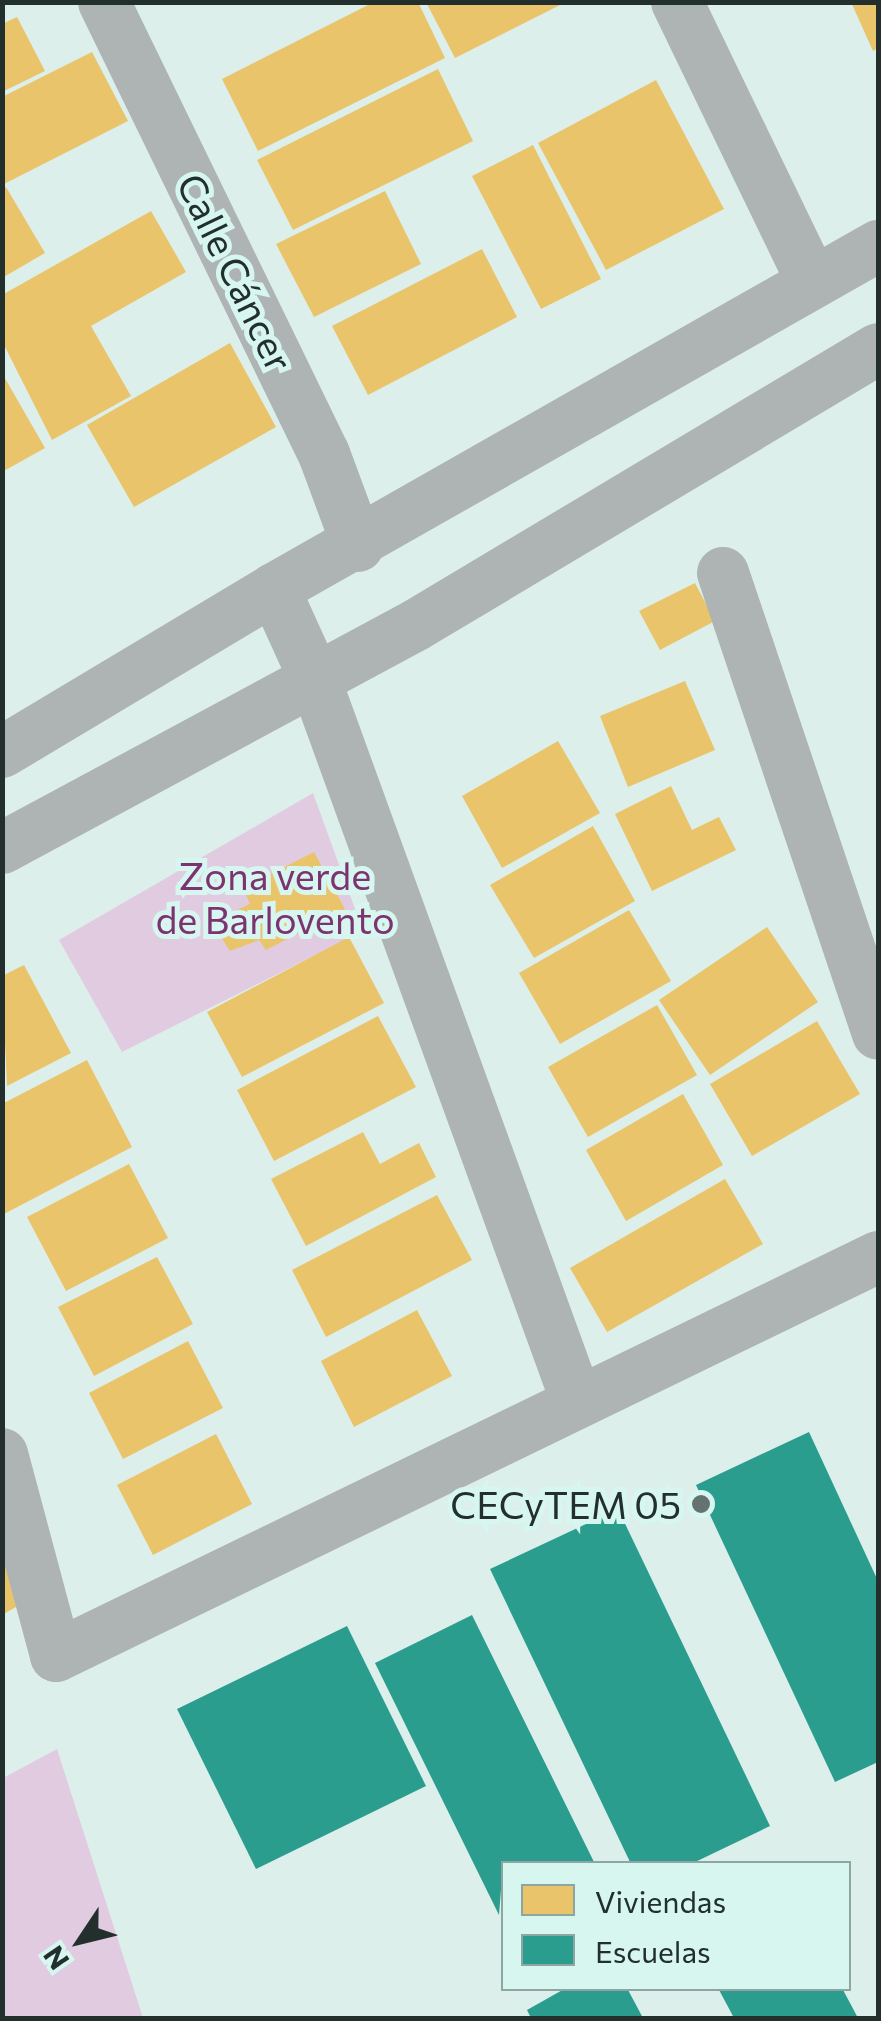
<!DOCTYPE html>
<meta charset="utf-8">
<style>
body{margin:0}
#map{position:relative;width:881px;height:2021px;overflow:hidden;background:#ddefeb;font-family:Commissioner,sans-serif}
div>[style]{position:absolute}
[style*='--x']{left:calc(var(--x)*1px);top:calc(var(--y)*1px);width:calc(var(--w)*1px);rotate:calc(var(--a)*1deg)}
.green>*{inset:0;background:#e1cbe1}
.homes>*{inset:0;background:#e9c46a}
.schools>*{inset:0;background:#2a9d8f}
.street>*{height:52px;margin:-26px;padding:0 26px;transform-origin:26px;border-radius:26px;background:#adb4b3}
.dots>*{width:28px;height:28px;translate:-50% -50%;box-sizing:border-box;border:5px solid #d6f6ef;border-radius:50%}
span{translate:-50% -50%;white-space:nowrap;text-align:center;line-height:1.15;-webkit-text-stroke:10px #d6f6ef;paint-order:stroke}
.street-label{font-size:38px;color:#232f2d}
.park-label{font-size:38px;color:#7d3370}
.poi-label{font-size:38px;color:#232f2d}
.right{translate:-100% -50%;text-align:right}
.frame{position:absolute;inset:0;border:5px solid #232f2d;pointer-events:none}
.legend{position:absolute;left:501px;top:1861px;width:350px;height:130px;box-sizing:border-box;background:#d6f6ef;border:2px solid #8ea6a1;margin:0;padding:12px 18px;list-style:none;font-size:30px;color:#232f2d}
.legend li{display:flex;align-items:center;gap:20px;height:50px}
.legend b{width:50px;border:2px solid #8ea6a1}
.north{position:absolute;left:30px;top:1891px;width:100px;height:100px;-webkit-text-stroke:8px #d6f6ef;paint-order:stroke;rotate:235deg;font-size:28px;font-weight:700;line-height:40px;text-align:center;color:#232f2d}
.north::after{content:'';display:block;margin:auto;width:35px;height:45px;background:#232f2d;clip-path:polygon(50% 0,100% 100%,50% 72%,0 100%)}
</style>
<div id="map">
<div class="green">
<i style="clip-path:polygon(313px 793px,363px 931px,122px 1052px,59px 940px)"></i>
<i style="clip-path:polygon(57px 1749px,143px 2018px,3px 2018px,3px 1778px)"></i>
</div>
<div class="homes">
<i style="clip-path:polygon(374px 2px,418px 2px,445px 58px,258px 151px,222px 79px)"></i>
<i style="clip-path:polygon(426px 2px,566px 2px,455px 58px)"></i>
<i style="clip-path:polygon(851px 2px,878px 2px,878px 48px,873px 51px)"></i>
<i style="clip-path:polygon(17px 17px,45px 71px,2px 92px,2px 24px)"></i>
<i style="clip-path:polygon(92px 52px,128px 121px,2px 185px,2px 97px)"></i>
<i style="clip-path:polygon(438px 69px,473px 141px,293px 230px,257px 160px)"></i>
<i style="clip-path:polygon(656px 80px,724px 209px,606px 270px,538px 143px)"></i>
<i style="clip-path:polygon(533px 145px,601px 279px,541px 309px,472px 176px)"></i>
<i style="clip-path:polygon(6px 187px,45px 253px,2px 278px,2px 189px)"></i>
<i style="clip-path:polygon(385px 191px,421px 264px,314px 317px,276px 244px)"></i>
<i style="clip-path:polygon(151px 211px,186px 272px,91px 326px,131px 396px,52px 440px,2px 341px,2px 295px)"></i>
<i style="clip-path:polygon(482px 249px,517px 317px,368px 395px,332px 326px)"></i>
<i style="clip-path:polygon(230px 343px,276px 427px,134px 507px,87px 425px)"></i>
<i style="clip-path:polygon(2px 373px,45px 448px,2px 472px)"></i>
<i style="clip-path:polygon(695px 583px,715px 621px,660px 650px,639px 611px)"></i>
<i style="clip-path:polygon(685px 681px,715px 750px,628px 787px,600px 716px)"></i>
<i style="clip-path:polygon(558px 741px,600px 813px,502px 868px,462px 796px)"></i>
<i style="clip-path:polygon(671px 786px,692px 830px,719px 817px,736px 850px,652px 891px,615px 814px)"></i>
<i style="clip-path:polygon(593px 826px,635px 901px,534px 958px,490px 885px)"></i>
<i style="clip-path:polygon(314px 852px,345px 909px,266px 950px,259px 940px,230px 951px,211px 922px,250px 904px,243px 888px)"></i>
<i style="clip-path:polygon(629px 910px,671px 981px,560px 1044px,519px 973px)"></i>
<i style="clip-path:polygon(767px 927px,818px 1002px,710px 1075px,659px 1000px)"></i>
<i style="clip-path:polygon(349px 937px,384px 1003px,242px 1077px,207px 1012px)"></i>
<i style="clip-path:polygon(24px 965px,71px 1053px,7px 1086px,2px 976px)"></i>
<i style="clip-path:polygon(657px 1005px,697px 1075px,588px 1137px,548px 1067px)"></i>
<i style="clip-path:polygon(378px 1016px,416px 1087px,274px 1161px,237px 1090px)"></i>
<i style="clip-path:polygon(817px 1021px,860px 1094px,752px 1156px,710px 1084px)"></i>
<i style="clip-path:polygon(87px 1060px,132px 1147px,2px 1215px,2px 1104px)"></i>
<i style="clip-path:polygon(683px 1094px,723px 1165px,626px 1221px,586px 1150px)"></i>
<i style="clip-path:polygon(363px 1132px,380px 1164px,419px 1143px,436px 1177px,306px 1246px,271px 1179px)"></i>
<i style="clip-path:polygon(129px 1164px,168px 1238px,66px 1291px,27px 1217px)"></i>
<i style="clip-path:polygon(725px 1179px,763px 1244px,607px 1332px,570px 1268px)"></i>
<i style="clip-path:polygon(437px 1195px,472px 1260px,326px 1337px,292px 1270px)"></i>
<i style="clip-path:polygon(157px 1257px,193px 1324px,94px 1376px,58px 1307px)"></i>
<i style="clip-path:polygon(417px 1310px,452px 1376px,354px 1427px,321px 1361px)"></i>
<i style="clip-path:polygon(188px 1341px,223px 1408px,123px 1459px,89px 1393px)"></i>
<i style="clip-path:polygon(216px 1434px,252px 1504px,153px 1555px,117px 1485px)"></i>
<i style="clip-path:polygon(2px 1557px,28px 1600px,2px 1615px)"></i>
</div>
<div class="schools">
<i style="clip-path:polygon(809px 1432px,878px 1581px,878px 1762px,835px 1782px,696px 1485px)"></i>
<i style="clip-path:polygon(618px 1509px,770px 1826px,691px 1864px,631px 1864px,490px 1569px)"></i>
<i style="clip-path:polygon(472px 1615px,595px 1864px,503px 1864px,499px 1915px,375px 1663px)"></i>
<i style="clip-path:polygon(347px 1626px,426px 1786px,256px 1869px,177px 1709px)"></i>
<i style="clip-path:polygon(566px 1988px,627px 1988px,643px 2018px,531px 2018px,527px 2010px)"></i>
<i style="clip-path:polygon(718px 1988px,842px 1988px,858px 2018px,734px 2018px)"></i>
</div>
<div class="street">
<i style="--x:104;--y:2;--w:503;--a:64.05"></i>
<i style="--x:324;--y:454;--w:98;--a:69.7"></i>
<i style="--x:677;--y:2;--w:308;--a:64.2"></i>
<i style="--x:723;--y:573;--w:486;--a:71.4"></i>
<i style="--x:274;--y:589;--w:97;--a:65.6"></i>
<i style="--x:314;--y:677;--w:768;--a:70.06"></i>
<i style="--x:2;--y:752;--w:317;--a:-30.9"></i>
<i style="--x:274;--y:589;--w:695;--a:-29.59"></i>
<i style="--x:2;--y:848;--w:470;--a:-28.3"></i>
<i style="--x:416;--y:625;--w:538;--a:-30.85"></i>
<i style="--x:2;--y:1454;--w:209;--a:75"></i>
<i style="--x:56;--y:1656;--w:914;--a:-25.89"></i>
</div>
<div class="dots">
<i style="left:701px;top:1504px;background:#647270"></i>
</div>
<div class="street-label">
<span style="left:236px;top:272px;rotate:64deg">Calle Cáncer</span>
</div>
<div class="park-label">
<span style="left:275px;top:897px">Zona verde<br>de Barlovento</span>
</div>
<div class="poi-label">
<span class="right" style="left:681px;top:1504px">CECyTEM 05</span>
</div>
<div class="frame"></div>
<ul class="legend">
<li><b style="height:28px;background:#e9c46a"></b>Viviendas</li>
<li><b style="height:28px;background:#2a9d8f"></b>Escuelas</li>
</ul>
<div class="north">N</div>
</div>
